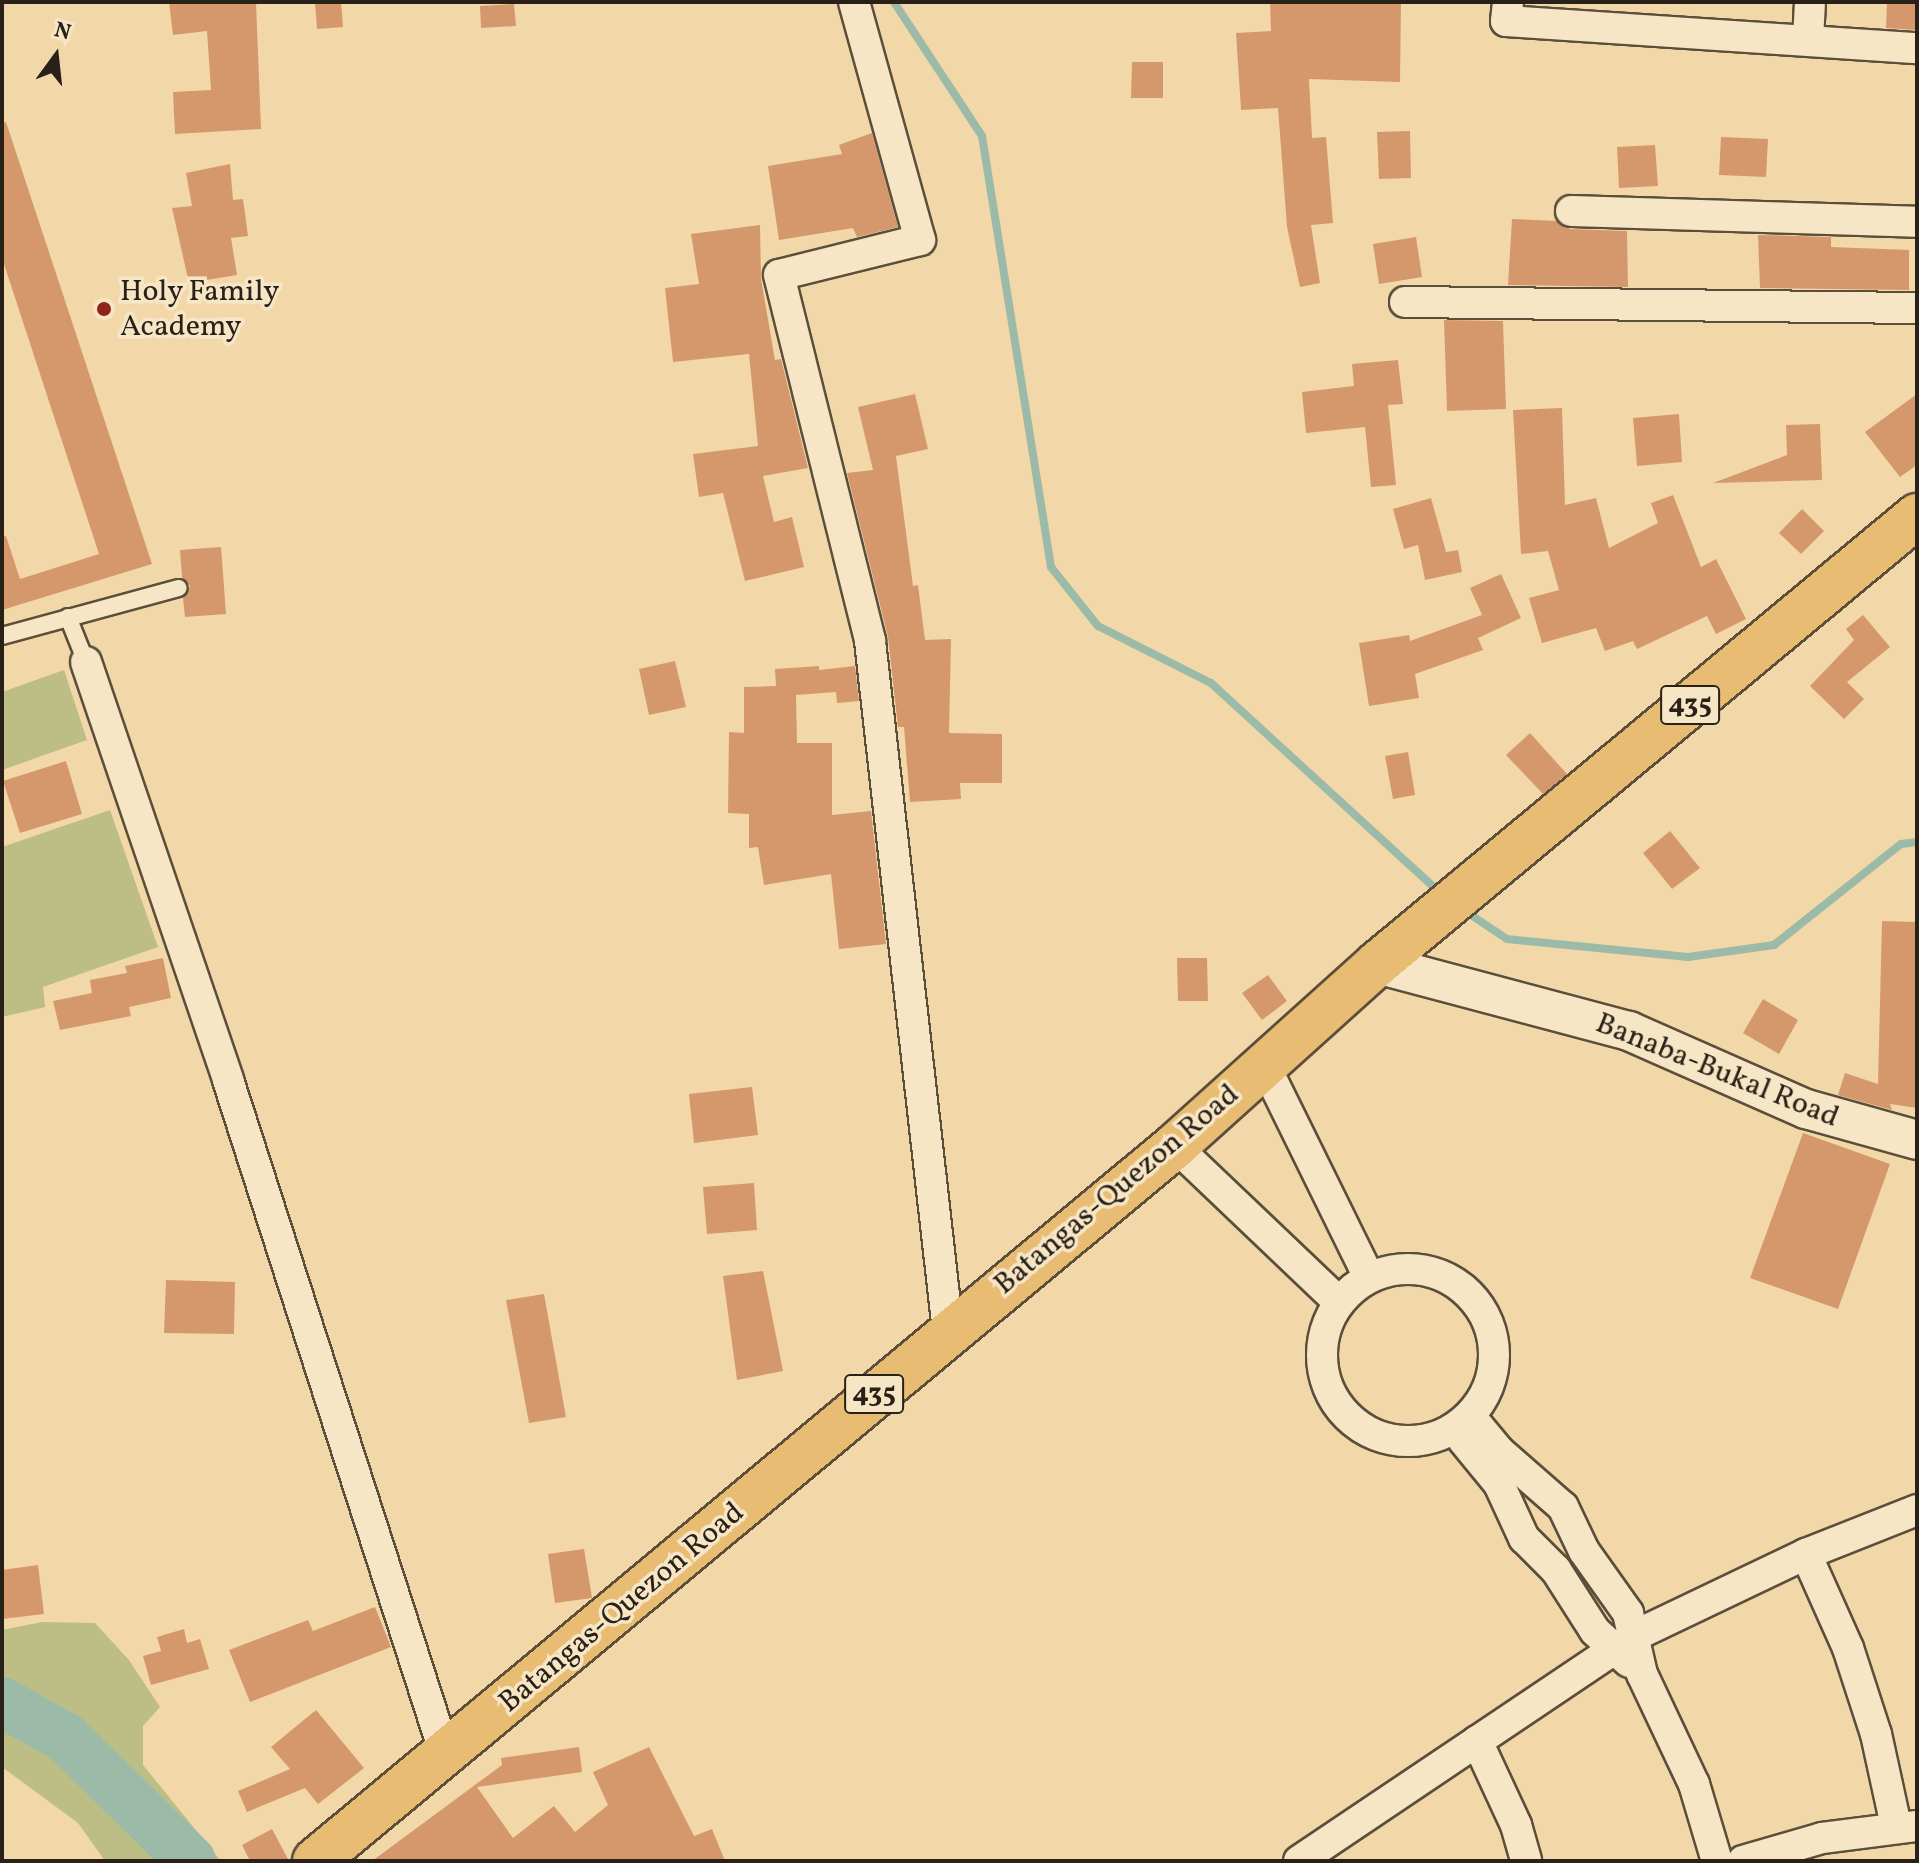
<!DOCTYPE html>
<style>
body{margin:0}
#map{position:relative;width:1919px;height:1863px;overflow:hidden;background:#f2d8a8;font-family:Vollkorn,serif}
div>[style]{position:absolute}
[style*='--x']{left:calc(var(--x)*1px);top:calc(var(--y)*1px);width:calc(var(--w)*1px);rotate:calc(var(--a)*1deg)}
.green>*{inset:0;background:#bcbe86}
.stream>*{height:8px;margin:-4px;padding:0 4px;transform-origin:4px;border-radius:4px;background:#9bbaa8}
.river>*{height:50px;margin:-25px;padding:0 25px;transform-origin:25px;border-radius:25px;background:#9bbaa8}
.building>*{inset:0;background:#d5986d}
.roads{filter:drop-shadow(2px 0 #5b4e3b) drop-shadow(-2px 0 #5b4e3b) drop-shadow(0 2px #5b4e3b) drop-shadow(0 -2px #5b4e3b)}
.service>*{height:16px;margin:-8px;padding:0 8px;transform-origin:8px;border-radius:8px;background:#f7e6c6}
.minor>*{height:30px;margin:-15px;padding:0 15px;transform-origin:15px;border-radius:15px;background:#f7e6c6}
.minor>.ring{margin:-15px;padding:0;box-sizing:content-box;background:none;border:30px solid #f7e6c6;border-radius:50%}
.tertiary>*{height:38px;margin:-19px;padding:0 19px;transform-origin:19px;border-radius:19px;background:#f7e6c6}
.primary>*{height:44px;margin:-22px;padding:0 22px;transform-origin:22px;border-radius:22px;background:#e9bc74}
.dots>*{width:22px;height:22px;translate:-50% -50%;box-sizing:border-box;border:4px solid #f7e6c6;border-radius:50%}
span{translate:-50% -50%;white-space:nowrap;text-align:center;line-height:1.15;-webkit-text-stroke:7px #f7e6c6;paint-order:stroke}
.shield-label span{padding:2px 6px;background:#f7e6c6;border:2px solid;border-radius:6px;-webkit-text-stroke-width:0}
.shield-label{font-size:28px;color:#292017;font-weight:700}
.poi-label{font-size:30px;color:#292017}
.left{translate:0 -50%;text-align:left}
.street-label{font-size:30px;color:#292017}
.frame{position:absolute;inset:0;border:4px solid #292017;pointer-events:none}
.north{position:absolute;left:16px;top:16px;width:80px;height:80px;-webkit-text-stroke:6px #f7e6c6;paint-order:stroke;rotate:15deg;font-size:22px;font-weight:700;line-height:32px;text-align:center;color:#292017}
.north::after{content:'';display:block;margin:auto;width:28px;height:36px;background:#292017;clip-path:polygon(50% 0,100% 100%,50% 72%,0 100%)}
</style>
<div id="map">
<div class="green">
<i style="clip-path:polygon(64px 670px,87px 740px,2px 770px,2px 692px)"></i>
<i style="clip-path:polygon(110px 810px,158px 947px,43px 987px,45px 1007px,2px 1017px,2px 847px)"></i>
<i style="clip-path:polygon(42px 1622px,95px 1623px,129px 1660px,160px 1707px,143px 1726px,143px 1765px,221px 1861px,105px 1861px,78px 1823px,2px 1767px,2px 1630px)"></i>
</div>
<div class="stream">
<i style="--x:894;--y:2;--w:160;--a:56.7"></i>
<i style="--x:982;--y:136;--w:436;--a:80.9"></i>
<i style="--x:1051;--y:567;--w:75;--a:51.5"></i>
<i style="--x:1098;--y:626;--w:127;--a:26.8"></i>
<i style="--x:1211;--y:683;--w:312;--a:42.5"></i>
<i style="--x:1462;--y:909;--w:54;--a:33.7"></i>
<i style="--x:1507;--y:939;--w:182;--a:5.7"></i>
<i style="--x:1688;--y:957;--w:87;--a:-7.9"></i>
<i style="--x:1774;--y:945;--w:162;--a:-38.5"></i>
<i style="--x:1901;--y:844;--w:16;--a:-7"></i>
</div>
<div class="river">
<i style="--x:2;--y:1702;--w:73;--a:29.4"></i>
<i style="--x:66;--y:1738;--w:175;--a:44.5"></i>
</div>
<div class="building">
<i style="clip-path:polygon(169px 2px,256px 2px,261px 129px,175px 134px,173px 92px,211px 90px,207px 31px,173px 35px)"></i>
<i style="clip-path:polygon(315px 2px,341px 2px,343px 27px,317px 29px)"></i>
<i style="clip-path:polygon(1270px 2px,1401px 2px,1400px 82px,1309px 79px,1312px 138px,1326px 137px,1333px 223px,1311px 225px,1320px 283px,1300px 287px,1287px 227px,1278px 108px,1241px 110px,1236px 33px,1271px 31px)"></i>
<i style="clip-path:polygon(1887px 2px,1917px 2px,1917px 30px,1886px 28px)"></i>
<i style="clip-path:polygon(514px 4px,516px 26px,481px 28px,480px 6px)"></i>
<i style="clip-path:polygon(1132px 62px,1163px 62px,1163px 98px,1131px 98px)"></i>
<i style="clip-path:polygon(6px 122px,152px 564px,2px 610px,2px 537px,6px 536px,20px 579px,99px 554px,2px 258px,2px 123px)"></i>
<i style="clip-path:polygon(1410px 131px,1411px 178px,1379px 179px,1377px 132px)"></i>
<i style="clip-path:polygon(872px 133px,898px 227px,857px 237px,853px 228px,779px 240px,768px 166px,842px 154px,839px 145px)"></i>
<i style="clip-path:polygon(1721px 137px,1768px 139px,1766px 177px,1719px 175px)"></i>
<i style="clip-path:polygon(1655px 145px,1658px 186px,1619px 188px,1617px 147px)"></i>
<i style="clip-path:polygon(230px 164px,233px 200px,243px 199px,248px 236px,231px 238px,237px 275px,189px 283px,172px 208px,192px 206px,186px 173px)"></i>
<i style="clip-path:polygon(1512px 219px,1557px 221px,1570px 229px,1627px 231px,1628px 287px,1508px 285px)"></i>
<i style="clip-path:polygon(760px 225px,761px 279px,775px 360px,781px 359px,808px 468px,763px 476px,774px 522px,792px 517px,804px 567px,745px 581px,723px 493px,699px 497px,693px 454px,758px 446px,749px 354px,673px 362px,665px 288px,699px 284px,691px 234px)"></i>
<i style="clip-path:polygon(1758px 235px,1831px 237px,1831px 247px,1909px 250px,1909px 290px,1760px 288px)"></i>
<i style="clip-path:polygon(1416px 237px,1422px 277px,1379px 284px,1373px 244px)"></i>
<i style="clip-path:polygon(1444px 320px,1503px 321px,1506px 409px,1447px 411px)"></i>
<i style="clip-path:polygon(1398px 360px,1403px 404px,1388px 405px,1396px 485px,1371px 487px,1365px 427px,1306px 433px,1302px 392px,1354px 386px,1352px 364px)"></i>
<i style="clip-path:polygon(915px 394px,928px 449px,896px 456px,913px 586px,918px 585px,925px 640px,951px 639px,949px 733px,1002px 734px,1002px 783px,960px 783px,961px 799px,910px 802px,904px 727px,898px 727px,888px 637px,847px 473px,873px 470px,858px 407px)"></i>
<i style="clip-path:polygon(1917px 394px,1917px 465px,1900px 477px,1865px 432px)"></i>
<i style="clip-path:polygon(1562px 408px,1565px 505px,1596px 498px,1609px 548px,1658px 523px,1651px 503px,1673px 495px,1701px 567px,1716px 559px,1746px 619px,1716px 634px,1707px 616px,1637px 649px,1633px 641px,1605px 651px,1596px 628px,1542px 643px,1529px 598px,1559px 590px,1548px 551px,1521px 554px,1513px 410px)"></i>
<i style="clip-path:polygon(1679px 414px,1682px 462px,1637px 466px,1633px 418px)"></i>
<i style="clip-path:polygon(1820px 424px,1822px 480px,1713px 483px,1787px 455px,1786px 425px)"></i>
<i style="clip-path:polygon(1431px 498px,1446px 552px,1458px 550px,1462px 572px,1425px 580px,1418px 545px,1404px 549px,1393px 509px)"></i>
<i style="clip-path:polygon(1802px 509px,1824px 531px,1801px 554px,1779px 533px)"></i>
<i style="clip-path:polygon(221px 547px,226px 614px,185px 617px,183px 598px,190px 586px,182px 577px,180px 550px)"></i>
<i style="clip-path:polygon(1501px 574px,1521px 618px,1478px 638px,1483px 650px,1415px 674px,1419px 698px,1369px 706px,1359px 643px,1409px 635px,1410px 641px,1482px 615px,1470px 588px)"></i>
<i style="clip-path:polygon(1863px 615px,1890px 647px,1847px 682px,1864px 699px,1844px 719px,1810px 686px,1854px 640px,1846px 629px)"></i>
<i style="clip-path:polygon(675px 661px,686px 707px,649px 715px,639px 669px)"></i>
<i style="clip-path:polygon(819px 666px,819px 670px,855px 666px,859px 701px,837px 703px,836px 692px,796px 695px,797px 743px,832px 743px,832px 815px,871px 811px,886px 944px,839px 949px,831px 874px,764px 885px,758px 847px,749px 848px,749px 814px,728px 813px,729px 732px,744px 733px,744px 687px,776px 686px,775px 669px)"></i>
<i style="clip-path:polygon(1530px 733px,1567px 774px,1543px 794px,1506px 755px)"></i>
<i style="clip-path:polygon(1408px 752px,1415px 795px,1393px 799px,1385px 756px)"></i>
<i style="clip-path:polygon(66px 761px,82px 814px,20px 833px,3px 781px)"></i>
<i style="clip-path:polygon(1670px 831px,1700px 868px,1672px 889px,1643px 853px)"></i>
<i style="clip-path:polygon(1882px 921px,1917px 922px,1917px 1108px,1890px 1104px,1892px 1110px,1838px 1095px,1845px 1073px,1878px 1084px)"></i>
<i style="clip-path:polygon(163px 958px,171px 998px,129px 1007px,131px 1016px,60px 1030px,53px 1001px,92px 993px,90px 980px,127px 973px,125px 966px)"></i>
<i style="clip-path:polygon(1177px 958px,1207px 958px,1208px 1001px,1178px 1001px)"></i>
<i style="clip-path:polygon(1268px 975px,1287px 1001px,1262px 1020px,1242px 993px)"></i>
<i style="clip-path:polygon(1763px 999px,1798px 1020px,1779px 1054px,1743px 1033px)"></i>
<i style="clip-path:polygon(752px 1087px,758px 1135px,694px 1143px,689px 1094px)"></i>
<i style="clip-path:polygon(1803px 1133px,1890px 1164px,1838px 1309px,1750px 1278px)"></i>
<i style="clip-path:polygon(754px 1183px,757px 1230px,707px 1234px,703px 1187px)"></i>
<i style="clip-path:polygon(763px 1271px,783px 1371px,737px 1380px,723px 1276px)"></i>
<i style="clip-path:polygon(166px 1280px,235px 1282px,234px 1334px,164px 1333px)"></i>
<i style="clip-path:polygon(544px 1294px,566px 1417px,529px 1423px,506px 1300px)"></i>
<i style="clip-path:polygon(584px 1549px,592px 1598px,555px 1603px,548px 1554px)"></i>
<i style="clip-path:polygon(38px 1565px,44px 1614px,2px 1619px,2px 1570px)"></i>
<i style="clip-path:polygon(375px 1607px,391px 1647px,250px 1702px,229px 1650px,308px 1620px,313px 1631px)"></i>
<i style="clip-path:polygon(184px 1629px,187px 1643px,200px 1639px,209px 1669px,151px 1685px,143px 1656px,161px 1651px,157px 1637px)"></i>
<i style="clip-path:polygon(316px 1710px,364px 1768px,318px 1804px,305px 1788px,247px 1812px,238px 1791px,290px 1769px,271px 1747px)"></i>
<i style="clip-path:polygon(579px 1747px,582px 1772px,477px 1787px,513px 1838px,554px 1806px,575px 1832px,608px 1805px,593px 1772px,649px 1747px,694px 1836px,712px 1829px,725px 1861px,372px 1861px,502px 1765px,501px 1758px)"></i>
<i style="clip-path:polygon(272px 1829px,289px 1861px,250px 1861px,242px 1845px)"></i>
</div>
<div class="roads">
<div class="service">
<i style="--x:68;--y:617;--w:48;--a:68.2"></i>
<i style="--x:2;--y:636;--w:183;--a:-15.2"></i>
</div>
<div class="minor">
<i style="--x:854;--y:2;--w:247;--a:74.5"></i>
<i style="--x:920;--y:240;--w:145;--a:166.1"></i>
<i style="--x:779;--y:275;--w:377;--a:76"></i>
<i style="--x:870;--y:641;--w:694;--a:83.55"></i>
<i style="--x:1508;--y:2;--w:19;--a:96"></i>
<i style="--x:1506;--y:21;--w:412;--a:3.8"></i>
<i style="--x:1808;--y:40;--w:38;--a:-87"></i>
<i style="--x:1571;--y:211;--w:346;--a:1.8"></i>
<i style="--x:1405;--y:302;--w:512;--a:0.67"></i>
<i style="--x:86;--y:662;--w:441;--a:71.2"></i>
<i style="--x:228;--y:1080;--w:711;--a:72.15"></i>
<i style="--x:1265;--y:1066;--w:235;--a:63.8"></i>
<i style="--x:1175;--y:1146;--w:226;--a:43.6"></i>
<i class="ring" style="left:1322px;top:1269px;width:142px;height:142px"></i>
<i style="--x:1470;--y:1416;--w:45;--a:50.4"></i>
<i style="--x:1499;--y:1451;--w:85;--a:41.2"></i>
<i style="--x:1563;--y:1507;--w:49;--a:64.5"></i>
<i style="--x:1584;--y:1551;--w:76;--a:54.6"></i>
<i style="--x:1628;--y:1613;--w:63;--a:77.1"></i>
<i style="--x:1642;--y:1674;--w:122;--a:64.7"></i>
<i style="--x:1694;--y:1784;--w:80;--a:73.4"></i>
<i style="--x:1463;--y:1440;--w:57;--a:50.7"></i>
<i style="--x:1499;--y:1484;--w:60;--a:65.2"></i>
<i style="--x:1524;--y:1538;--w:45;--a:45"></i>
<i style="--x:1556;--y:1570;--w:72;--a:57.4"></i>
<i style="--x:1595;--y:1631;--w:46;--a:42.4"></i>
<i style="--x:1806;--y:1554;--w:103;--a:65.9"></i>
<i style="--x:1848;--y:1648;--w:90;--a:72"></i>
<i style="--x:1876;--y:1734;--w:94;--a:77.7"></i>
<i style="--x:1477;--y:1741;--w:93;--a:65.1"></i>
<i style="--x:1516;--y:1825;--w:37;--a:74"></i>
<i style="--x:1299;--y:1861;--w:404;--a:-33.9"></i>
<i style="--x:1634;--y:1636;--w:191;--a:-25.5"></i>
<i style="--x:1806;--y:1554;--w:119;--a:-21.6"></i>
<i style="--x:1743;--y:1861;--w:82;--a:-16.2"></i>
<i style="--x:1822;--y:1838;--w:96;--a:-7.2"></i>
</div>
<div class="tertiary">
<i style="--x:1377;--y:964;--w:261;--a:14.9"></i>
<i style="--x:1629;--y:1031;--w:193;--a:23.8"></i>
<i style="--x:1806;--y:1109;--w:115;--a:15.6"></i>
</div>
<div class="primary">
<i style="--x:315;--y:1861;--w:1118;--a:-39.74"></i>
<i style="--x:1175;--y:1146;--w:272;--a:-42"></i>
<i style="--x:1377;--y:964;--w:702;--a:-39.68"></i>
</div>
</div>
<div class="dots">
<i style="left:104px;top:309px;background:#8f2418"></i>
</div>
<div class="shield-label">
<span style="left:1690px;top:705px">435</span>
<span style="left:874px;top:1394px">435</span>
</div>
<div class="poi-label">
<span class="left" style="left:120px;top:309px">Holy Family<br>Academy</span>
</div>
<div class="street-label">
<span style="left:1717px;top:1071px;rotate:22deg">Banaba-Bukal Road</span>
<span style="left:1117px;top:1190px;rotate:-40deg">Batangas-Quezon Road</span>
<span style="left:622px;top:1608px;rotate:-40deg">Batangas-Quezon Road</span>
</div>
<div class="frame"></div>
<div class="north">N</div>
</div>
